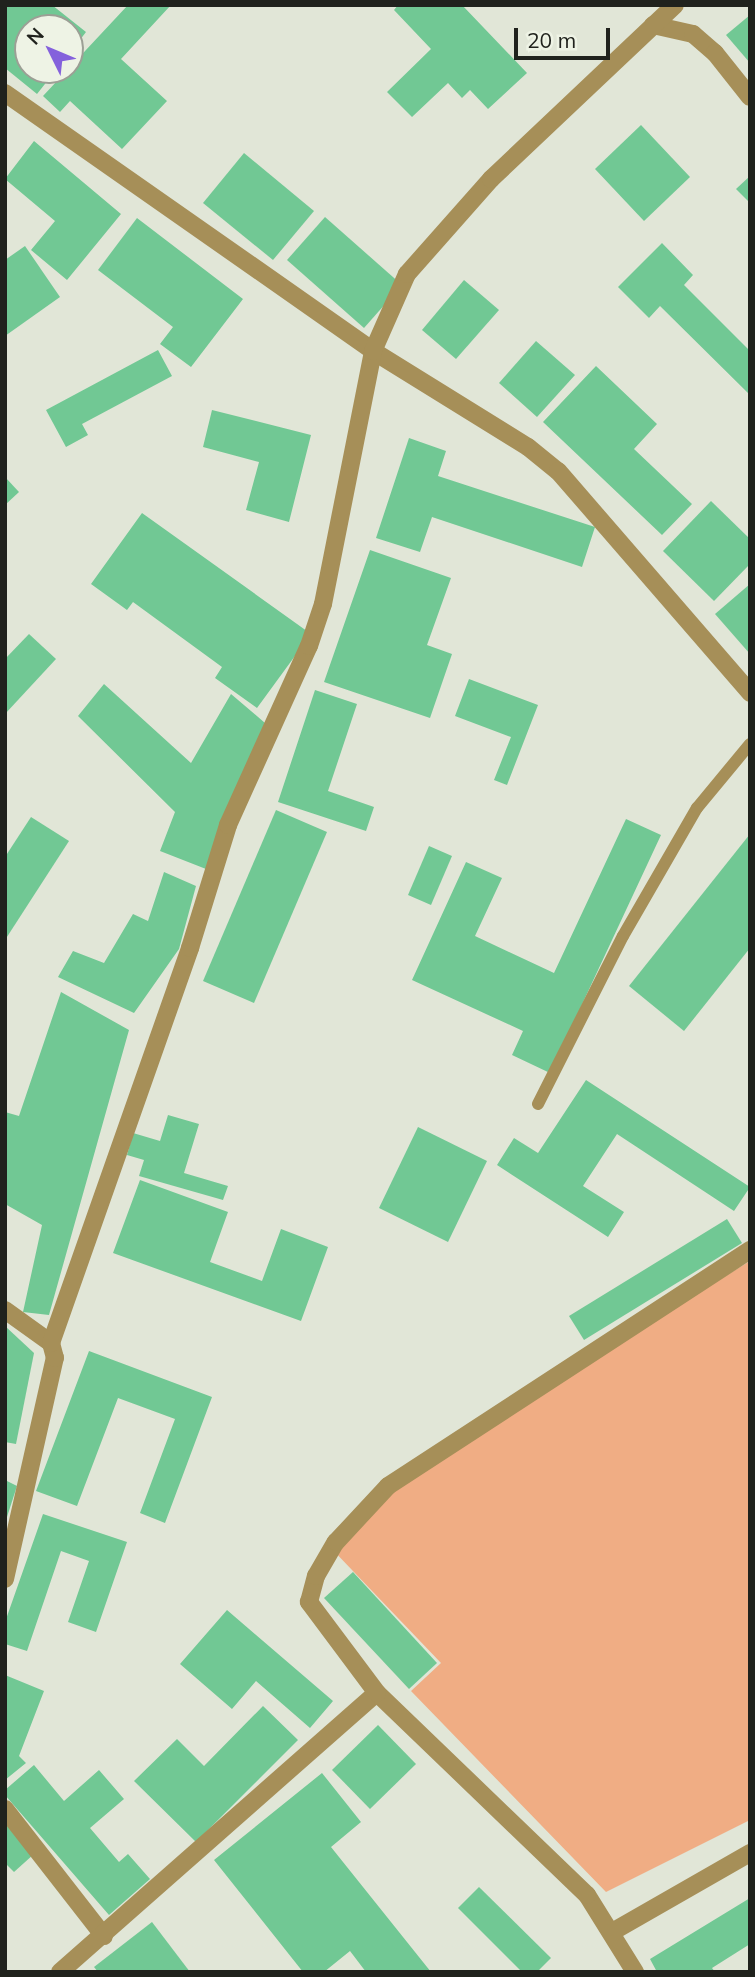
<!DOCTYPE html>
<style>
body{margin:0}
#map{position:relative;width:755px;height:1977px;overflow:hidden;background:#e1e6d7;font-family:Mulish,sans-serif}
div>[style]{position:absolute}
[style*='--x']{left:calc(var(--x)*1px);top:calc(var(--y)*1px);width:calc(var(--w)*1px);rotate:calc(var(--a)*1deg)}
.green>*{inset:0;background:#f0ad84}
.building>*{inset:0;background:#71c894}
.service>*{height:12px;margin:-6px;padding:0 6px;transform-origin:6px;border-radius:6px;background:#a68f58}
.minor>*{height:18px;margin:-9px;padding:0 9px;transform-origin:9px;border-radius:9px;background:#a68f58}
span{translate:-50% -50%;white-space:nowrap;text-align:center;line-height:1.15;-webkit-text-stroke:5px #eef3e5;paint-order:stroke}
.frame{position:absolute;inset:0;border:7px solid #20221d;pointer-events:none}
.north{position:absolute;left:14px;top:14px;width:70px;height:70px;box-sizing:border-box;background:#eef3e5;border:2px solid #9c9f95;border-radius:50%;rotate:313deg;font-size:19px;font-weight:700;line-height:28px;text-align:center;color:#20221d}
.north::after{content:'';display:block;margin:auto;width:24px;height:32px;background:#8461dc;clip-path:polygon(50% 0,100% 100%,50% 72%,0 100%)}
.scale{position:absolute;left:514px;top:28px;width:96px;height:32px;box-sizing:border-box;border:4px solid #20221d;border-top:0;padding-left:9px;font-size:21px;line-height:24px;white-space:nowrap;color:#20221d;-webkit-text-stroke:5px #eef3e5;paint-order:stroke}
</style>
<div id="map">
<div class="green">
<i style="clip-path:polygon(750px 1261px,750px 1820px,606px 1892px,411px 1691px,441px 1663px,330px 1547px,370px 1494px)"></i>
</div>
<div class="building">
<i style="clip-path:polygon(5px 5px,52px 5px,86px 32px,70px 53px,70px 28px,28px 28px,28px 70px,56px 70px,37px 94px,5px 68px)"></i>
<i style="clip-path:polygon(128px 5px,171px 5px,121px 59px,167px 101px,122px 149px,70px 101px,60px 112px,43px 96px)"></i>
<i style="clip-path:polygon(398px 5px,462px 5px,527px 73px,488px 109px,470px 90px,462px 98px,448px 83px,412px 117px,387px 92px,431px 49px,394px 10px)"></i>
<i style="clip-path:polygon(750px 15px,750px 63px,726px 35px)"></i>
<i style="clip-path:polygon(641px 125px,690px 177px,644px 221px,595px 169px)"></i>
<i style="clip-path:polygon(34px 141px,121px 214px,67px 280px,31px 250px,55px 221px,5px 179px)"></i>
<i style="clip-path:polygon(244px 153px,314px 211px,273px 260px,203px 203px)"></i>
<i style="clip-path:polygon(750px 176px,750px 203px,736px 189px)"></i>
<i style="clip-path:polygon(325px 217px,402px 285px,364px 328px,287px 260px)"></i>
<i style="clip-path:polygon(137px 218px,243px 299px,191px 367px,160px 344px,173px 327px,98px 270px)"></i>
<i style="clip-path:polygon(662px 243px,693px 275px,684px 285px,750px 351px,750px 395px,660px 306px,649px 318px,618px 287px)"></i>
<i style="clip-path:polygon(25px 246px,60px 297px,5px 336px,5px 260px)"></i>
<i style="clip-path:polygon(464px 280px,499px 310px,456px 359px,422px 330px)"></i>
<i style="clip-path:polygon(536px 341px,575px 375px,537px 417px,499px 383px)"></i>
<i style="clip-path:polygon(158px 350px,172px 376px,82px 424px,88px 435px,66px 447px,46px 410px)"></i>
<i style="clip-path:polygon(596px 366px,657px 424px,634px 449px,692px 504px,662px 535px,543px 422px)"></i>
<i style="clip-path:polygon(212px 410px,311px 435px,289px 522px,246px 510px,259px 462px,203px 447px)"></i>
<i style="clip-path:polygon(409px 438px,446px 451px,438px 476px,595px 527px,582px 567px,432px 517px,420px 552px,376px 538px)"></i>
<i style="clip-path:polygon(5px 477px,19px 492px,5px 505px)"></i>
<i style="clip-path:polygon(711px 501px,750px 539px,750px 564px,714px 601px,663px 551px)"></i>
<i style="clip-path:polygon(142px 513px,311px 634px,257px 708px,215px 678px,222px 667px,133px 602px,127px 610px,91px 584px)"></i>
<i style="clip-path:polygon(370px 550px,451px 578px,427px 645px,452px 654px,430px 718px,324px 682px)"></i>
<i style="clip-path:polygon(750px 584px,750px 654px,715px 614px)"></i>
<i style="clip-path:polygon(29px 634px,56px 659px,5px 714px,5px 659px)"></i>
<i style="clip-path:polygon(469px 679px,538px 705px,507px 785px,494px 780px,511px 737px,455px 716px)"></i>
<i style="clip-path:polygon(104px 684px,191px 763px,231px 694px,265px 723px,206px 869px,160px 851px,175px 812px,78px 716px)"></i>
<i style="clip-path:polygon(315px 690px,357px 704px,328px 791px,374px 807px,366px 831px,278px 802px)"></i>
<i style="clip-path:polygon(276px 810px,327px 832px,254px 1003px,203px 981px)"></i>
<i style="clip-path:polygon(31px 817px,69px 841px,5px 940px,5px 857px)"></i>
<i style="clip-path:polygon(626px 819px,661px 835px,550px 1073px,512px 1055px,523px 1031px,412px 980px,466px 862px,502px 878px,475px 936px,554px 973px)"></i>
<i style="clip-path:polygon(750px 834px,750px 948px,684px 1031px,629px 986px)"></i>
<i style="clip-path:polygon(429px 846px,452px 856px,431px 905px,408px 895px)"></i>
<i style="clip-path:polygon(164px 872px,196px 886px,179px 949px,134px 1013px,58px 977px,73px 951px,104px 963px,133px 914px,148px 921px)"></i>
<i style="clip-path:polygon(61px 992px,129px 1030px,49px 1315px,23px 1312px,42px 1225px,5px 1204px,5px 1112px,19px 1116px)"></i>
<i style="clip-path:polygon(586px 1080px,750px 1187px,734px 1211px,617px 1134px,583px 1186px,624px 1212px,608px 1237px,497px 1165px,514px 1138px,538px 1153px)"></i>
<i style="clip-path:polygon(168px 1115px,199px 1124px,184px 1173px,228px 1186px,223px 1200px,139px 1176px,144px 1160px,127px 1155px,133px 1133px,160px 1141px)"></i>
<i style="clip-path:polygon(418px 1127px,487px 1161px,448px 1242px,379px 1208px)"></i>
<i style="clip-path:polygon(140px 1180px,228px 1212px,210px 1262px,262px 1281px,281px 1229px,328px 1247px,301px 1321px,113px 1253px)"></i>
<i style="clip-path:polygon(727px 1219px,742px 1243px,584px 1340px,569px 1316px)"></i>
<i style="clip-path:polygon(5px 1326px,34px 1353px,16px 1444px,5px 1442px)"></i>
<i style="clip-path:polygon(89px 1351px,212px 1397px,165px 1523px,140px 1513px,175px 1419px,118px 1398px,77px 1506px,36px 1491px)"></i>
<i style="clip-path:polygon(5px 1480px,17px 1486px,6px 1520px,5px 1520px)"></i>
<i style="clip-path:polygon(43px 1514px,127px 1542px,96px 1632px,68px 1622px,89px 1561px,61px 1551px,27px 1651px,5px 1644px,5px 1622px)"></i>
<i style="clip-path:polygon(353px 1572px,437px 1663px,409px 1689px,324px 1598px)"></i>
<i style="clip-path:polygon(227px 1610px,333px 1701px,310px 1728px,256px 1681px,232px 1709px,180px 1664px)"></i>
<i style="clip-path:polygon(5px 1675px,44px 1691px,19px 1756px,26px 1763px,5px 1780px)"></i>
<i style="clip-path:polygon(263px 1706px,298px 1740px,196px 1842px,134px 1781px,177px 1739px,204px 1766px)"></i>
<i style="clip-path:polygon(378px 1725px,416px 1764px,370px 1809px,332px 1770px)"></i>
<i style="clip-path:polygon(34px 1765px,64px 1801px,99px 1770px,124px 1799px,90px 1828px,119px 1862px,128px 1854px,150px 1879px,109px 1915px,5px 1795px,5px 1790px)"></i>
<i style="clip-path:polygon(322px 1773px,361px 1822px,331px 1847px,431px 1972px,366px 1972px,350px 1951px,324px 1972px,303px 1972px,214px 1860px)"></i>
<i style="clip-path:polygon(5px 1822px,34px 1854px,14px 1872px,5px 1863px)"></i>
<i style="clip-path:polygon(479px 1887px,551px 1958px,537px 1972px,522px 1972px,458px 1908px)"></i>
<i style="clip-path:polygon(750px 1898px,750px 1944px,712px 1968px,715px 1972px,657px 1972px,650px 1959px)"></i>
<i style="clip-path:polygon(152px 1922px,190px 1972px,98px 1972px,94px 1967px)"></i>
</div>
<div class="service">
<i style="--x:538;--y:1104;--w:188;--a:-63.2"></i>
<i style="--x:623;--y:936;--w:148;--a:-60"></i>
<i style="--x:697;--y:808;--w:83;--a:-50.4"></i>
</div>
<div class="minor">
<i style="--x:653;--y:25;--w:41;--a:12.7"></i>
<i style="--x:693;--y:34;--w:29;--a:41"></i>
<i style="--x:715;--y:53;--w:56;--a:51.5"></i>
<i style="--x:5;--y:93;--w:449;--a:35"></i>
<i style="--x:373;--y:351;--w:182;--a:31.8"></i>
<i style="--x:528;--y:447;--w:38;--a:39"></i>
<i style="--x:558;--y:471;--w:294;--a:49.1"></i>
<i style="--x:5;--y:1310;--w:57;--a:35.7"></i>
<i style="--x:5;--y:1579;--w:227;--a:-77.3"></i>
<i style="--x:55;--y:1358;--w:16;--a:-105"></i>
<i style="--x:51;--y:1343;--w:419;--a:-70.6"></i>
<i style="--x:190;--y:948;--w:129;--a:-72.8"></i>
<i style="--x:228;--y:825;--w:196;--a:-65.7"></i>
<i style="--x:309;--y:646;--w:44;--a:-71.6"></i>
<i style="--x:323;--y:604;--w:258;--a:-78.8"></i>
<i style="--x:373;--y:351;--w:84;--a:-66.2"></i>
<i style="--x:407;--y:274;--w:127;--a:-48.5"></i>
<i style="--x:491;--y:179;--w:253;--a:-43.4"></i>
<i style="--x:5;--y:1809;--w:161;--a:52.1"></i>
<i style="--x:612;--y:1932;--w:159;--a:-29.8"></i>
<i style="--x:60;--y:1972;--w:422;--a:-41.4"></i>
<i style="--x:635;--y:1972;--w:91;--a:-121.9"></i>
<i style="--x:587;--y:1895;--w:291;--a:-136.1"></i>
<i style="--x:377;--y:1693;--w:114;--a:-126.8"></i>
<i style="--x:309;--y:1602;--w:27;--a:-75"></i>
<i style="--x:316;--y:1576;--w:39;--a:-60"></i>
<i style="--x:336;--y:1542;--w:76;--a:-47.1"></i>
<i style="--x:388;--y:1486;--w:432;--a:-33.1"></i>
</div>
<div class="frame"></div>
<div class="north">N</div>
<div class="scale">20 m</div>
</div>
